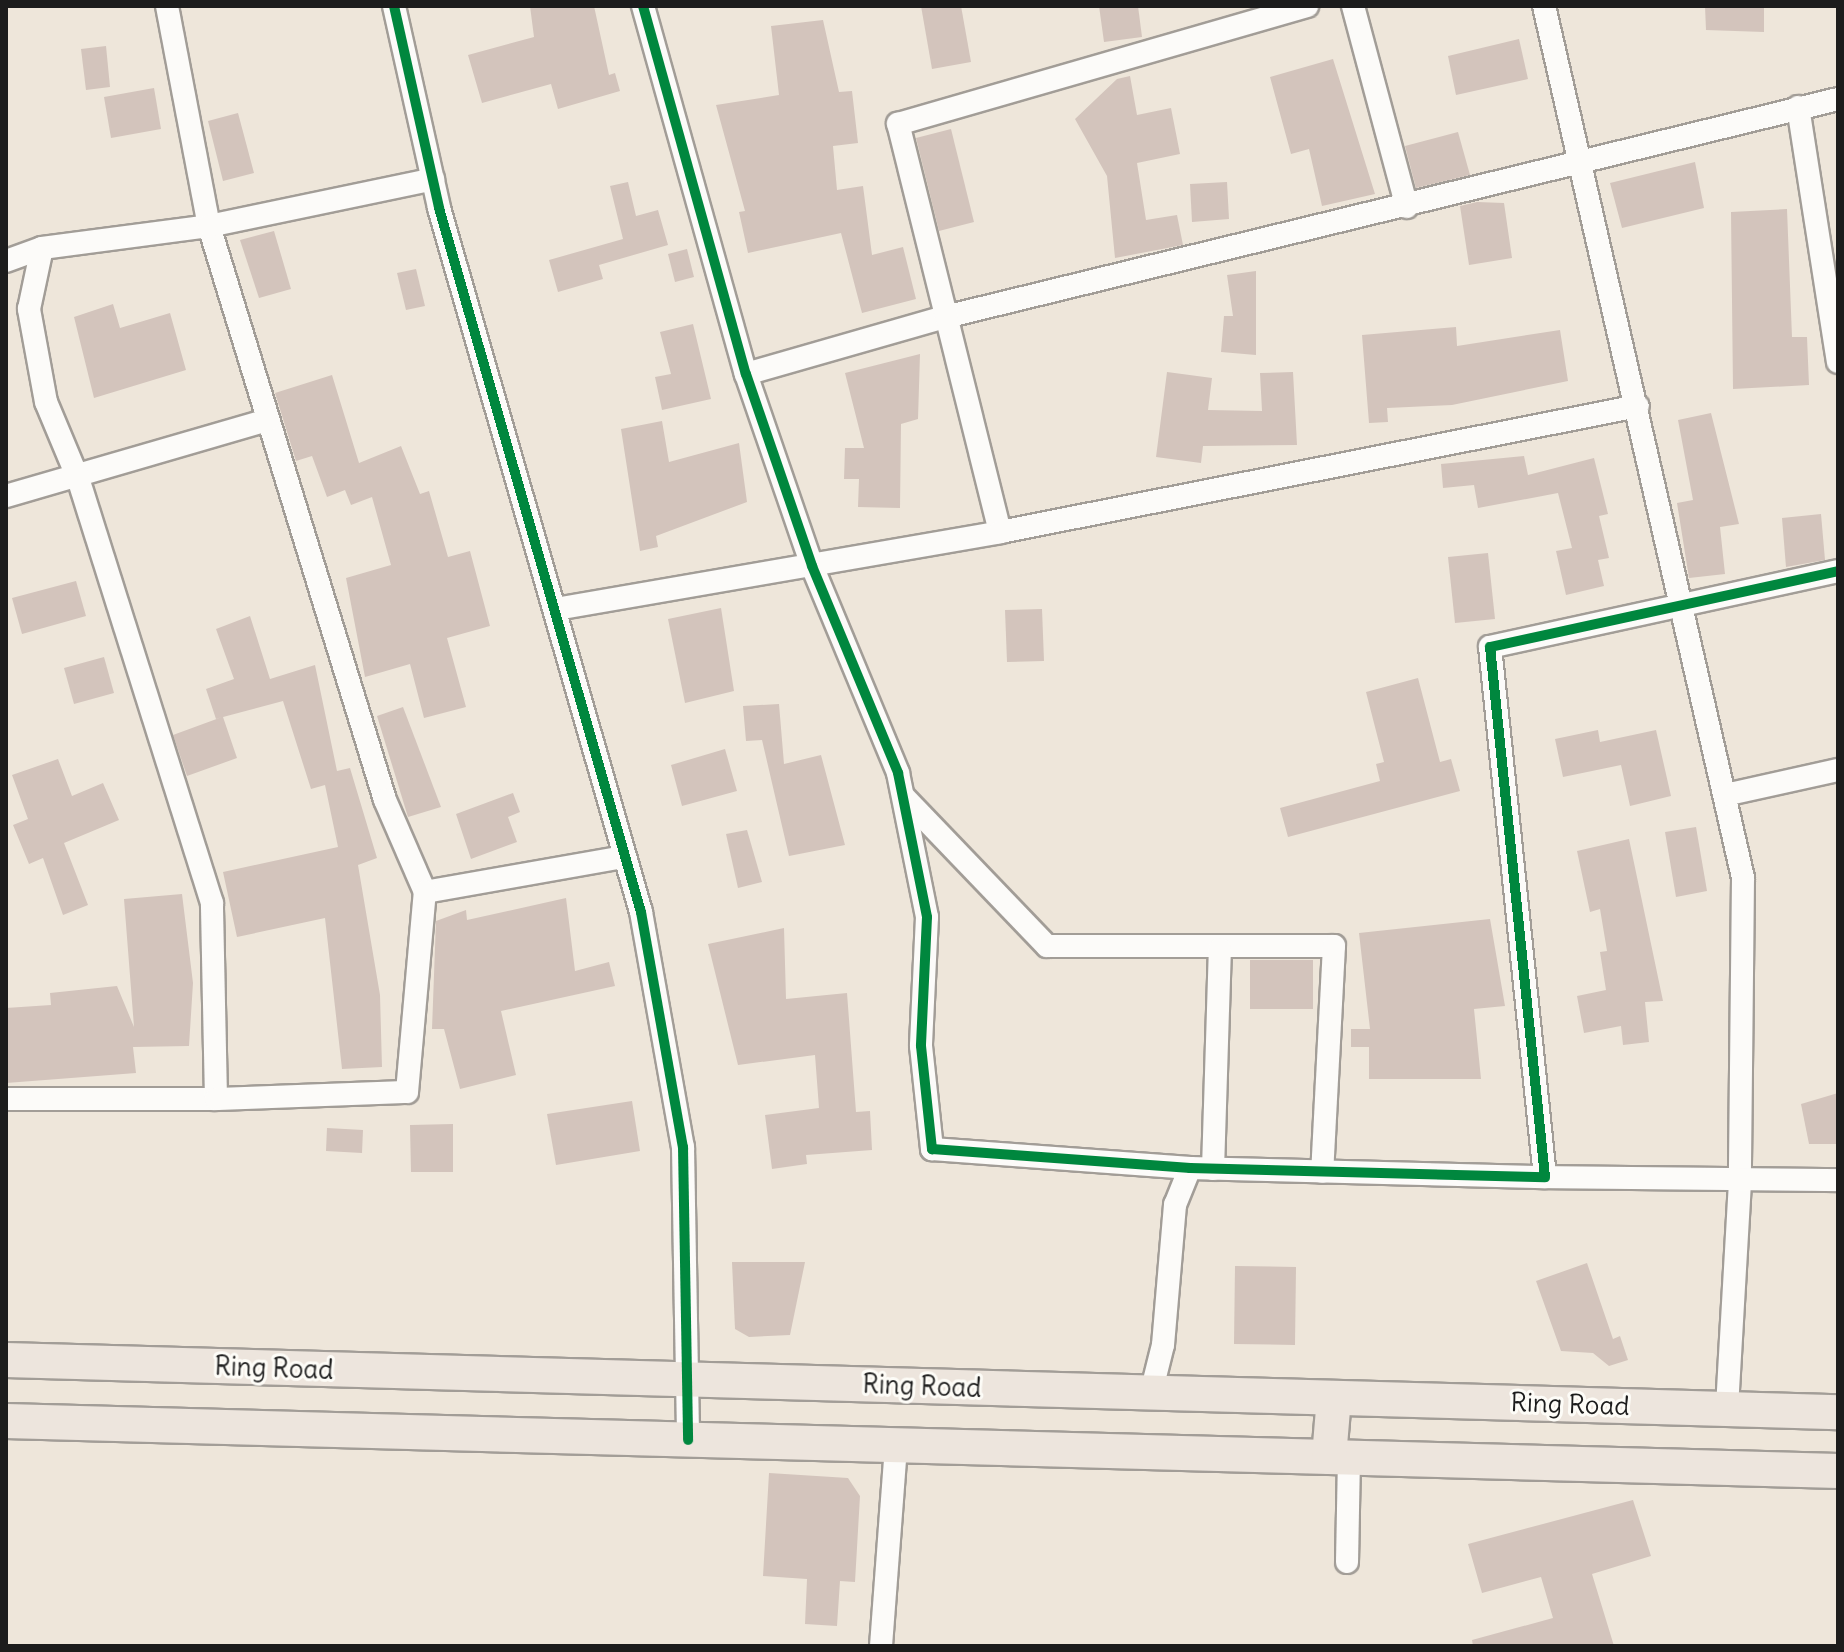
<!DOCTYPE html>
<style>
body{margin:0}
#map{position:relative;width:1844px;height:1652px;overflow:hidden;background:#eee6da;font-family:Delius,sans-serif}
div>[style]{position:absolute}
[style*='--x']{left:calc(var(--x)*1px);top:calc(var(--y)*1px);width:calc(var(--w)*1px);rotate:calc(var(--a)*1deg)}
.building>*{inset:0;background:#d3c4bc}
.roads{filter:drop-shadow(2px 0 #a29d97) drop-shadow(-2px 0 #a29d97) drop-shadow(0 2px #a29d97) drop-shadow(0 -2px #a29d97)}
.street>*{height:22px;margin:-11px;padding:0 11px;transform-origin:11px;border-radius:11px;background:#fcfbf9}
.primary>*{height:34px;margin:-17px;padding:0 17px;transform-origin:17px;border-radius:17px;background:#ede5dd}
.cycleway>*{height:10px;margin:-5px;padding:0 5px;transform-origin:5px;border-radius:5px;background:#00873e}
span{translate:-50% -50%;white-space:nowrap;text-align:center;line-height:1.15;-webkit-text-stroke:6px #fdfcf7;paint-order:stroke}
.street-label{font-size:26px;color:#1c1c1c}
.frame{position:absolute;inset:0;border:8px solid #1c1c1c;pointer-events:none}
</style>
<div id="map">
<div class="building">
<i style="clip-path:polygon(530px 6px,594px 6px,609px 75px,615px 73px,620px 91px,558px 109px,551px 84px,482px 103px,468px 55px,534px 37px)"></i>
<i style="clip-path:polygon(921px 6px,961px 6px,971px 62px,932px 69px)"></i>
<i style="clip-path:polygon(1099px 6px,1138px 6px,1142px 37px,1104px 42px)"></i>
<i style="clip-path:polygon(1705px 6px,1764px 6px,1764px 32px,1706px 30px)"></i>
<i style="clip-path:polygon(823px 20px,839px 92px,852px 91px,858px 143px,833px 146px,837px 190px,863px 186px,872px 255px,903px 247px,916px 299px,862px 313px,841px 233px,748px 253px,739px 212px,745px 211px,716px 105px,779px 95px,771px 26px)"></i>
<i style="clip-path:polygon(1519px 39px,1528px 79px,1456px 95px,1448px 56px)"></i>
<i style="clip-path:polygon(106px 46px,110px 87px,86px 90px,81px 49px)"></i>
<i style="clip-path:polygon(1333px 59px,1375px 194px,1322px 206px,1309px 149px,1291px 154px,1270px 77px)"></i>
<i style="clip-path:polygon(1130px 76px,1137px 115px,1171px 108px,1180px 154px,1137px 163px,1146px 220px,1177px 215px,1183px 245px,1115px 258px,1107px 176px,1075px 119px,1117px 79px)"></i>
<i style="clip-path:polygon(154px 88px,161px 129px,111px 138px,104px 97px)"></i>
<i style="clip-path:polygon(238px 113px,254px 173px,223px 181px,208px 121px)"></i>
<i style="clip-path:polygon(951px 129px,974px 222px,939px 231px,916px 138px)"></i>
<i style="clip-path:polygon(1458px 132px,1470px 175px,1416px 188px,1405px 146px)"></i>
<i style="clip-path:polygon(1695px 162px,1704px 208px,1622px 228px,1610px 183px)"></i>
<i style="clip-path:polygon(628px 182px,636px 216px,658px 210px,668px 245px,599px 265px,603px 279px,558px 292px,549px 260px,623px 239px,610px 186px)"></i>
<i style="clip-path:polygon(1227px 182px,1229px 219px,1192px 222px,1190px 184px)"></i>
<i style="clip-path:polygon(1477px 202px,1504px 203px,1512px 258px,1469px 265px,1460px 206px)"></i>
<i style="clip-path:polygon(1787px 209px,1792px 337px,1807px 337px,1809px 385px,1733px 389px,1731px 212px)"></i>
<i style="clip-path:polygon(274px 231px,291px 289px,259px 298px,240px 240px)"></i>
<i style="clip-path:polygon(687px 249px,694px 277px,675px 282px,668px 254px)"></i>
<i style="clip-path:polygon(416px 269px,425px 306px,406px 310px,397px 273px)"></i>
<i style="clip-path:polygon(1256px 271px,1256px 355px,1221px 352px,1224px 316px,1233px 316px,1227px 275px)"></i>
<i style="clip-path:polygon(113px 304px,120px 328px,170px 313px,186px 370px,94px 398px,74px 317px)"></i>
<i style="clip-path:polygon(693px 324px,711px 399px,662px 410px,655px 377px,671px 374px,660px 332px)"></i>
<i style="clip-path:polygon(1456px 327px,1457px 346px,1560px 330px,1568px 381px,1452px 405px,1387px 408px,1388px 422px,1369px 423px,1362px 335px)"></i>
<i style="clip-path:polygon(920px 354px,918px 419px,901px 424px,900px 508px,858px 507px,859px 479px,844px 479px,845px 448px,864px 448px,845px 373px)"></i>
<i style="clip-path:polygon(1167px 372px,1212px 378px,1208px 410px,1262px 411px,1260px 373px,1293px 372px,1297px 445px,1203px 446px,1201px 463px,1156px 457px)"></i>
<i style="clip-path:polygon(332px 375px,359px 463px,401px 446px,420px 494px,429px 491px,448px 557px,470px 551px,490px 626px,447px 638px,466px 707px,424px 718px,410px 664px,365px 677px,346px 578px,391px 565px,372px 497px,351px 505px,345px 490px,327px 497px,312px 456px,296px 461px,275px 393px)"></i>
<i style="clip-path:polygon(1711px 413px,1739px 524px,1720px 527px,1725px 574px,1689px 578px,1677px 503px,1693px 500px,1678px 420px)"></i>
<i style="clip-path:polygon(662px 421px,669px 462px,739px 443px,747px 502px,656px 536px,658px 547px,640px 551px,621px 429px)"></i>
<i style="clip-path:polygon(1524px 456px,1528px 475px,1594px 458px,1608px 514px,1599px 516px,1609px 558px,1598px 560px,1604px 586px,1566px 595px,1556px 551px,1572px 548px,1558px 493px,1478px 508px,1474px 485px,1443px 488px,1441px 464px)"></i>
<i style="clip-path:polygon(1821px 514px,1825px 560px,1786px 567px,1782px 518px)"></i>
<i style="clip-path:polygon(1488px 553px,1495px 619px,1455px 623px,1448px 557px)"></i>
<i style="clip-path:polygon(76px 581px,86px 616px,22px 634px,12px 598px)"></i>
<i style="clip-path:polygon(721px 608px,734px 691px,685px 703px,668px 619px)"></i>
<i style="clip-path:polygon(1042px 609px,1044px 661px,1007px 662px,1005px 610px)"></i>
<i style="clip-path:polygon(250px 616px,270px 679px,315px 665px,337px 771px,350px 768px,377px 858px,358px 865px,380px 995px,382px 1067px,342px 1069px,325px 918px,237px 937px,223px 872px,338px 847px,325px 785px,311px 789px,283px 701px,223px 717px,237px 758px,187px 776px,173px 735px,222px 717px,216px 719px,206px 689px,234px 679px,216px 629px)"></i>
<i style="clip-path:polygon(104px 657px,114px 693px,74px 704px,64px 668px)"></i>
<i style="clip-path:polygon(1418px 678px,1440px 762px,1451px 759px,1460px 791px,1288px 837px,1280px 808px,1380px 781px,1376px 764px,1384px 762px,1366px 692px)"></i>
<i style="clip-path:polygon(779px 704px,784px 764px,821px 755px,845px 845px,789px 856px,762px 740px,746px 741px,743px 706px)"></i>
<i style="clip-path:polygon(403px 707px,441px 807px,408px 817px,377px 716px)"></i>
<i style="clip-path:polygon(1598px 730px,1600px 742px,1656px 730px,1671px 796px,1630px 806px,1621px 765px,1563px 777px,1555px 739px)"></i>
<i style="clip-path:polygon(725px 749px,737px 791px,682px 806px,671px 765px)"></i>
<i style="clip-path:polygon(58px 759px,72px 796px,103px 783px,119px 820px,64px 843px,88px 905px,63px 915px,43px 858px,29px 864px,13px 825px,28px 819px,12px 775px)"></i>
<i style="clip-path:polygon(513px 793px,520px 812px,508px 817px,517px 842px,471px 859px,456px 814px)"></i>
<i style="clip-path:polygon(1696px 827px,1707px 891px,1676px 897px,1665px 832px)"></i>
<i style="clip-path:polygon(747px 830px,762px 882px,738px 888px,726px 834px)"></i>
<i style="clip-path:polygon(1629px 839px,1663px 1001px,1645px 1002px,1649px 1042px,1623px 1045px,1621px 1026px,1584px 1033px,1577px 996px,1606px 990px,1600px 952px,1607px 951px,1600px 909px,1590px 912px,1577px 851px)"></i>
<i style="clip-path:polygon(182px 894px,193px 983px,189px 1046px,133px 1047px,136px 1073px,6px 1083px,6px 1008px,51px 1005px,50px 993px,117px 986px,134px 1027px,124px 899px)"></i>
<i style="clip-path:polygon(566px 898px,575px 971px,609px 962px,615px 986px,501px 1011px,516px 1075px,460px 1089px,444px 1029px,432px 1029px,436px 921px,466px 910px,467px 920px)"></i>
<i style="clip-path:polygon(1490px 919px,1505px 1006px,1474px 1009px,1481px 1079px,1369px 1079px,1369px 1047px,1351px 1047px,1351px 1029px,1370px 1029px,1359px 933px)"></i>
<i style="clip-path:polygon(784px 928px,786px 999px,847px 993px,856px 1112px,870px 1111px,872px 1150px,806px 1155px,807px 1164px,772px 1169px,765px 1115px,819px 1108px,815px 1055px,738px 1065px,708px 944px)"></i>
<i style="clip-path:polygon(1250px 960px,1313px 960px,1313px 1009px,1250px 1009px)"></i>
<i style="clip-path:polygon(1838px 1093px,1838px 1144px,1809px 1144px,1801px 1104px)"></i>
<i style="clip-path:polygon(632px 1101px,640px 1151px,556px 1165px,547px 1114px)"></i>
<i style="clip-path:polygon(453px 1124px,453px 1172px,411px 1172px,410px 1125px)"></i>
<i style="clip-path:polygon(327px 1128px,363px 1130px,362px 1153px,326px 1151px)"></i>
<i style="clip-path:polygon(732px 1262px,805px 1262px,790px 1335px,749px 1337px,735px 1329px)"></i>
<i style="clip-path:polygon(1587px 1263px,1613px 1339px,1620px 1336px,1628px 1360px,1609px 1366px,1593px 1353px,1561px 1351px,1536px 1281px)"></i>
<i style="clip-path:polygon(1235px 1266px,1296px 1267px,1295px 1345px,1234px 1344px)"></i>
<i style="clip-path:polygon(769px 1473px,848px 1478px,860px 1496px,855px 1582px,840px 1581px,837px 1626px,805px 1624px,807px 1579px,763px 1576px)"></i>
<i style="clip-path:polygon(1633px 1500px,1651px 1556px,1592px 1574px,1614px 1646px,1473px 1646px,1472px 1640px,1553px 1618px,1541px 1577px,1482px 1593px,1468px 1544px)"></i>
</div>
<div class="roads">
<div class="street">
<i style="--x:167;--y:6;--w:224;--a:79.2"></i>
<i style="--x:209;--y:226;--w:600;--a:72.95"></i>
<i style="--x:385;--y:800;--w:100;--a:66.5"></i>
<i style="--x:425;--y:892;--w:202;--a:-10"></i>
<i style="--x:394;--y:6;--w:207;--a:77.4"></i>
<i style="--x:439;--y:208;--w:732;--a:73.99"></i>
<i style="--x:641;--y:912;--w:239;--a:79.9"></i>
<i style="--x:683;--y:1147;--w:293;--a:89"></i>
<i style="--x:643;--y:6;--w:382;--a:74.4"></i>
<i style="--x:746;--y:374;--w:203;--a:71"></i>
<i style="--x:812;--y:566;--w:224;--a:67.4"></i>
<i style="--x:898;--y:773;--w:147;--a:78.6"></i>
<i style="--x:927;--y:917;--w:129;--a:92.7"></i>
<i style="--x:921;--y:1046;--w:104;--a:83.9"></i>
<i style="--x:932;--y:1149;--w:259;--a:4.2"></i>
<i style="--x:1190;--y:1168;--w:355;--a:1.5"></i>
<i style="--x:1545;--y:1177;--w:533;--a:-95.92"></i>
<i style="--x:1490;--y:647;--w:356;--a:-12.3"></i>
<i style="--x:1353;--y:6;--w:208;--a:75"></i>
<i style="--x:1544;--y:6;--w:894;--a:77.14"></i>
<i style="--x:1743;--y:878;--w:304;--a:90.6"></i>
<i style="--x:1740;--y:1182;--w:227;--a:93.3"></i>
<i style="--x:1798;--y:107;--w:258;--a:81.1"></i>
<i style="--x:6;--y:261;--w:38;--a:-20"></i>
<i style="--x:42;--y:248;--w:168;--a:-7.5"></i>
<i style="--x:209;--y:226;--w:229;--a:-11.8"></i>
<i style="--x:746;--y:374;--w:207;--a:-16"></i>
<i style="--x:945;--y:317;--w:919;--a:-13.72"></i>
<i style="--x:6;--y:496;--w:273;--a:-16.2"></i>
<i style="--x:1000;--y:532;--w:421;--a:-104"></i>
<i style="--x:898;--y:124;--w:426;--a:-16.1"></i>
<i style="--x:556;--y:609;--w:451;--a:-9.8"></i>
<i style="--x:1000;--y:532;--w:650;--a:-11.17"></i>
<i style="--x:1725;--y:795;--w:116;--a:-12.5"></i>
<i style="--x:905;--y:798;--w:205;--a:46.2"></i>
<i style="--x:1047;--y:946;--w:287;--a:0"></i>
<i style="--x:1334;--y:946;--w:226;--a:93"></i>
<i style="--x:6;--y:1099;--w:210;--a:0"></i>
<i style="--x:216;--y:1099;--w:196;--a:-91.2"></i>
<i style="--x:212;--y:903;--w:448;--a:-107.5"></i>
<i style="--x:77;--y:476;--w:80;--a:-112.7"></i>
<i style="--x:46;--y:402;--w:95;--a:-100.4"></i>
<i style="--x:29;--y:309;--w:62;--a:-78"></i>
<i style="--x:216;--y:1099;--w:191;--a:-2.1"></i>
<i style="--x:407;--y:1092;--w:201;--a:-84.9"></i>
<i style="--x:1213;--y:1169;--w:220;--a:-88.2"></i>
<i style="--x:1545;--y:1177;--w:293;--a:0.6"></i>
<i style="--x:1151;--y:1393;--w:49;--a:-76"></i>
<i style="--x:1163;--y:1345;--w:141;--a:-85.1"></i>
<i style="--x:1175;--y:1205;--w:40;--a:-68"></i>
<i style="--x:1347;--y:1562;--w:104;--a:-88.9"></i>
<i style="--x:881;--y:1646;--w:201;--a:-85.7"></i>
</div>
<div class="primary">
<i style="--x:6;--y:1360;--w:1833;--a:1.63"></i>
<i style="--x:6;--y:1421;--w:1833;--a:1.56"></i>
<i style="--x:1329;--y:1457;--w:59;--a:-85.2"></i>
</div>
</div>
<div class="cycleway">
<i style="--x:394;--y:6;--w:207;--a:77.4"></i>
<i style="--x:439;--y:208;--w:732;--a:73.99"></i>
<i style="--x:641;--y:912;--w:239;--a:79.9"></i>
<i style="--x:683;--y:1147;--w:293;--a:89"></i>
<i style="--x:643;--y:6;--w:382;--a:74.4"></i>
<i style="--x:746;--y:374;--w:203;--a:71"></i>
<i style="--x:812;--y:566;--w:224;--a:67.4"></i>
<i style="--x:898;--y:773;--w:147;--a:78.6"></i>
<i style="--x:927;--y:917;--w:129;--a:92.7"></i>
<i style="--x:921;--y:1046;--w:104;--a:83.9"></i>
<i style="--x:932;--y:1149;--w:259;--a:4.2"></i>
<i style="--x:1190;--y:1168;--w:355;--a:1.5"></i>
<i style="--x:1545;--y:1177;--w:533;--a:-95.92"></i>
<i style="--x:1490;--y:647;--w:356;--a:-12.3"></i>
</div>
<div class="street-label">
<span style="left:274px;top:1368px;rotate:2deg">Ring Road</span>
<span style="left:922px;top:1386px;rotate:2deg">Ring Road</span>
<span style="left:1570px;top:1404px;rotate:2deg">Ring Road</span>
</div>
<div class="frame"></div>
</div>
